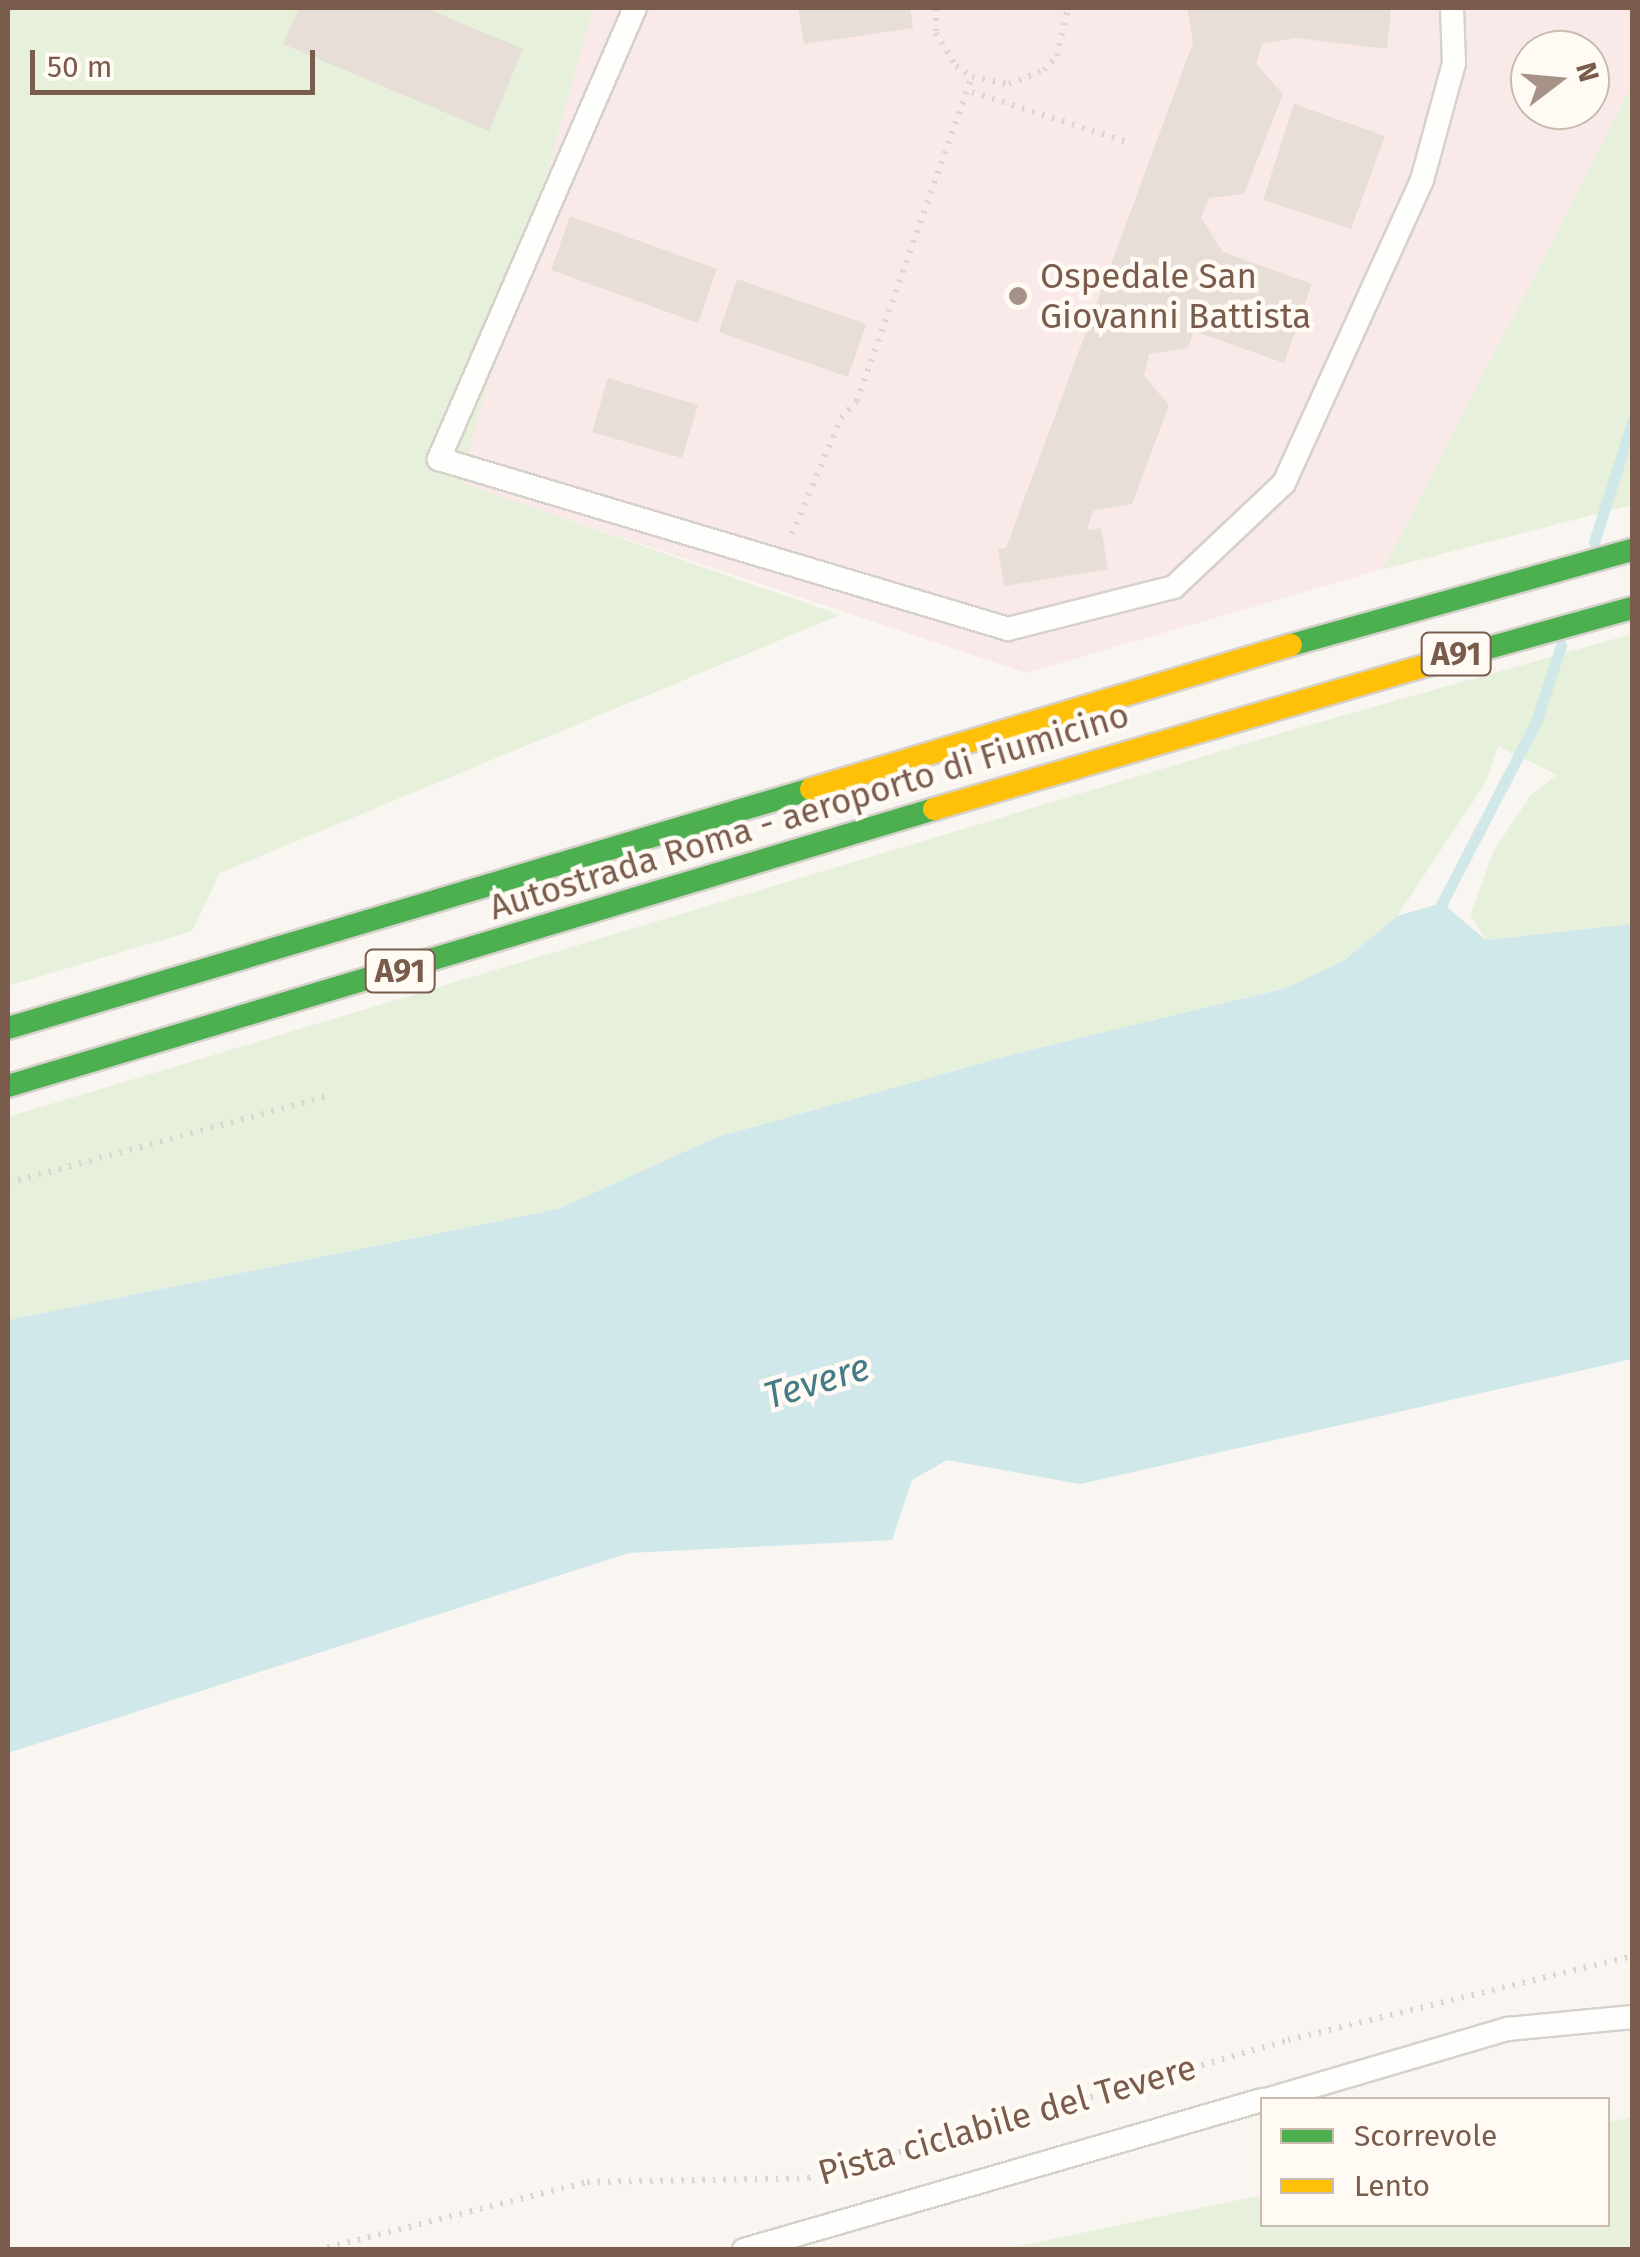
<!DOCTYPE html>
<style>
body{margin:0}
#map{position:relative;width:1640px;height:2257px;overflow:hidden;background:#f9f5f0;font-family:"Fira Sans",sans-serif}
div>[style]{position:absolute}
[style*='--x']{left:calc(var(--x)*1px);top:calc(var(--y)*1px);width:calc(var(--w)*1px);rotate:calc(var(--a)*1deg)}
.medical>*{inset:0;background:#fae9e9}
.green>*{inset:0;background:#e7f0db}
.water>*{inset:0;background:#d0e8ea}
.stream>*{height:11px;margin:-5.5px;padding:0 5.5px;transform-origin:5.5px;border-radius:5.5px;background:#d0e8ea}
.building>*{inset:0;background:#e6ded7}
.path>*{height:6px;margin-top:-3px;transform-origin:0;background:repeating-linear-gradient(90deg,#dcd5d0 0 2.5px,transparent 0 10.5px)}
.roads{filter:drop-shadow(2px 0 #d7d1cb) drop-shadow(-2px 0 #d7d1cb) drop-shadow(0 2px #d7d1cb) drop-shadow(0 -2px #d7d1cb)}
.lane>*{height:22px;margin:-11px;padding:0 11px;transform-origin:11px;border-radius:11px;background:#fefefd}
.fast>*{height:22px;margin:-11px;padding:0 11px;transform-origin:11px;border-radius:11px;background:#4caf50}
.slow>*{height:22px;margin:-11px;padding:0 11px;transform-origin:11px;border-radius:11px;background:#ffc107}
.dots>*{width:28px;height:28px;translate:-50% -50%;box-sizing:border-box;border:5px solid #fffaf3;border-radius:50%}
span{translate:-50% -50%;white-space:nowrap;text-align:center;line-height:1.15;-webkit-text-stroke:9px #fffaf3;paint-order:stroke}
.shield-label span{padding:2px 8px;background:#fffaf3;border:2px solid;border-radius:8px;-webkit-text-stroke-width:0}
.shield-label{font-size:32px;color:#7a5c4d;font-weight:700}
.poi-label{font-size:35px;color:#7a5c4d}
.left{translate:0 -50%;text-align:left}
.street-label{font-size:35px;color:#7a5c4d}
.water-label{font-size:38px;color:#437c86;font-style:italic}
.frame{position:absolute;inset:0;border:10px solid #7a5c4d;pointer-events:none}
.legend{position:absolute;left:1260px;top:2097px;width:350px;height:130px;box-sizing:border-box;background:#fffaf3;border:2px solid #cabbb1;margin:0;padding:12px 18px;list-style:none;font-size:30px;color:#7a5c4d}
.legend li{display:flex;align-items:center;gap:20px;height:50px}
.legend b{width:50px;border:2px solid #cabbb1}
.north{position:absolute;left:1510px;top:30px;width:100px;height:100px;box-sizing:border-box;background:#fffaf3;border:2px solid #cabbb1;border-radius:50%;rotate:74deg;font-size:28px;font-weight:700;line-height:40px;text-align:center;color:#7a5c4d}
.north::after{content:'';display:block;margin:auto;width:35px;height:45px;background:#a69286;clip-path:polygon(50% 0,100% 100%,50% 72%,0 100%)}
.scale{position:absolute;left:30px;top:50px;width:285px;height:45px;box-sizing:border-box;border:5px solid #7a5c4d;border-top:0;padding-left:12px;font-size:30px;line-height:35px;white-space:nowrap;color:#7a5c4d;-webkit-text-stroke:8px #fffaf3;paint-order:stroke}
</style>
<div id="map">
<div class="medical">
<i style="clip-path:polygon(evenodd,593px 8px,1632px 8px,1632px 86px,1383px 569px,1026px 673px,459px 483px,593px 8px,1530px 50px,1590px 50px,1590px 110px,1530px 110px,1530px 50px)"></i>
</div>
<div class="green">
<i style="clip-path:polygon(8px 8px,593px 8px,460px 482px,840px 615px,220px 873px,192px 931px,8px 986px)"></i>
<i style="clip-path:polygon(1632px 86px,1632px 505px,1383px 569px)"></i>
<i style="clip-path:polygon(1632px 634px,1632px 924px,1486px 940px,1470px 916px,1494px 850px,1531px 795px,1557px 775px,1498px 746px,1486px 782px,1397px 916px,1345px 960px,1286px 988px,1018px 1053px,717px 1137px,558px 1209px,8px 1320px,8px 1117px,1288px 731px)"></i>
<i style="clip-path:polygon(1632px 2117px,1632px 2249px,1005px 2249px,1262px 2195px,1262px 2224px,1608px 2224px,1608px 2122px)"></i>
</div>
<div class="water">
<i style="clip-path:polygon(1442px 903px,1486px 940px,1632px 924px,1632px 1359px,1080px 1484px,947px 1460px,912px 1480px,892px 1540px,629px 1553px,8px 1753px,8px 1320px,558px 1209px,717px 1137px,1018px 1053px,1286px 988px,1345px 960px,1397px 916px)"></i>
</div>
<div class="stream">
<i style="--x:1594;--y:542;--w:126;--a:-72.4"></i>
<i style="--x:1443;--y:915;--w:12;--a:-95"></i>
<i style="--x:1442;--y:903;--w:204;--a:-62.6"></i>
<i style="--x:1536;--y:722;--w:81;--a:-72"></i>
</div>
<div class="building">
<i style="clip-path:polygon(299px 8px,425px 8px,523px 49px,489px 131px,283px 44px)"></i>
<i style="clip-path:polygon(798px 8px,910px 8px,913px 28px,804px 44px)"></i>
<i style="clip-path:polygon(1187px 8px,1391px 8px,1387px 49px,1296px 38px,1262px 44px,1256px 64px,1283px 94px,1244px 194px,1209px 198px,1201px 218px,1223px 252px,1312px 284px,1284px 363px,1194px 331px,1188px 348px,1149px 354px,1144px 376px,1169px 405px,1132px 504px,1093px 511px,1087px 530px,1101px 528px,1108px 569px,1004px 586px,998px 549px,1006px 548px,1193px 43px)"></i>
<i style="clip-path:polygon(1294px 104px,1385px 136px,1351px 229px,1263px 200px)"></i>
<i style="clip-path:polygon(570px 216px,717px 269px,698px 323px,551px 270px)"></i>
<i style="clip-path:polygon(737px 279px,866px 324px,848px 377px,719px 332px)"></i>
<i style="clip-path:polygon(608px 378px,698px 405px,682px 458px,592px 432px)"></i>
</div>
<div class="path">
<i style="--x:936;--y:8;--w:25;--a:90"></i>
<i style="--x:936;--y:33;--w:39;--a:59"></i>
<i style="--x:956;--y:66;--w:19;--a:35"></i>
<i style="--x:972;--y:77;--w:38;--a:11"></i>
<i style="--x:1009;--y:84;--w:38;--a:-22"></i>
<i style="--x:1044;--y:70;--w:19;--a:-47"></i>
<i style="--x:1057;--y:56;--w:49;--a:-77.1"></i>
<i style="--x:972;--y:92;--w:161;--a:17.8"></i>
<i style="--x:792;--y:534;--w:126;--a:-67.1"></i>
<i style="--x:841;--y:418;--w:23;--a:-47"></i>
<i style="--x:857;--y:401;--w:344;--a:-70.5"></i>
<i style="--x:8;--y:1183;--w:333;--a:-15.2"></i>
<i style="--x:317;--y:2250;--w:278;--a:-14.1"></i>
<i style="--x:587;--y:2182;--w:221;--a:-1"></i>
<i style="--x:808;--y:2178;--w:499;--a:-16"></i>
<i style="--x:1288;--y:2040;--w:354;--a:-13.7"></i>
</div>
<div class="roads">
<div class="lane">
<i style="--x:635;--y:8;--w:492;--a:113.5"></i>
<i style="--x:439;--y:459;--w:594;--a:16.63"></i>
<i style="--x:1008;--y:629;--w:171;--a:-14.2"></i>
<i style="--x:1174;--y:587;--w:151;--a:-43.4"></i>
<i style="--x:1284;--y:483;--w:333;--a:-65.5"></i>
<i style="--x:1422;--y:180;--w:121;--a:-74.7"></i>
<i style="--x:1454;--y:63;--w:55;--a:-92.1"></i>
<i style="--x:1266;--y:2100;--w:252;--a:-16.4"></i>
<i style="--x:1508;--y:2029;--w:125;--a:-5.5"></i>
<i style="--x:744;--y:2250;--w:539;--a:-16.15"></i>
</div>
<div class="fast">
<i style="--x:1291;--y:645;--w:354;--a:-15.6"></i>
<i style="--x:1434;--y:663;--w:205;--a:-15.5"></i>
<i style="--x:8;--y:1028;--w:838;--a:-16.57"></i>
<i style="--x:8;--y:1086;--w:967;--a:-16.65"></i>
</div>
<div class="slow">
<i style="--x:811;--y:789;--w:501;--a:-16.7"></i>
<i style="--x:934;--y:809;--w:521;--a:-16.28"></i>
</div>
</div>
<div class="dots">
<i style="left:1018px;top:296px;background:#a69286"></i>
</div>
<div class="shield-label">
<span style="left:1456px;top:654px">A91</span>
<span style="left:400px;top:971px">A91</span>
</div>
<div class="poi-label">
<span class="left" style="left:1040px;top:296px">Ospedale San<br>Giovanni Battista</span>
</div>
<div class="street-label">
<span style="left:809px;top:811px;rotate:-17deg">Autostrada Roma - aeroporto di Fiumicino</span>
<span style="left:1007px;top:2120px;rotate:-16deg">Pista ciclabile del Tevere</span>
</div>
<div class="water-label">
<span style="left:817px;top:1382px;rotate:-17deg">Tevere</span>
</div>
<div class="frame"></div>
<ul class="legend">
<li><b style="height:12px;background:#4caf50"></b>Scorrevole</li>
<li><b style="height:12px;background:#ffc107"></b>Lento</li>
</ul>
<div class="north">N</div>
<div class="scale">50 m</div>
</div>
